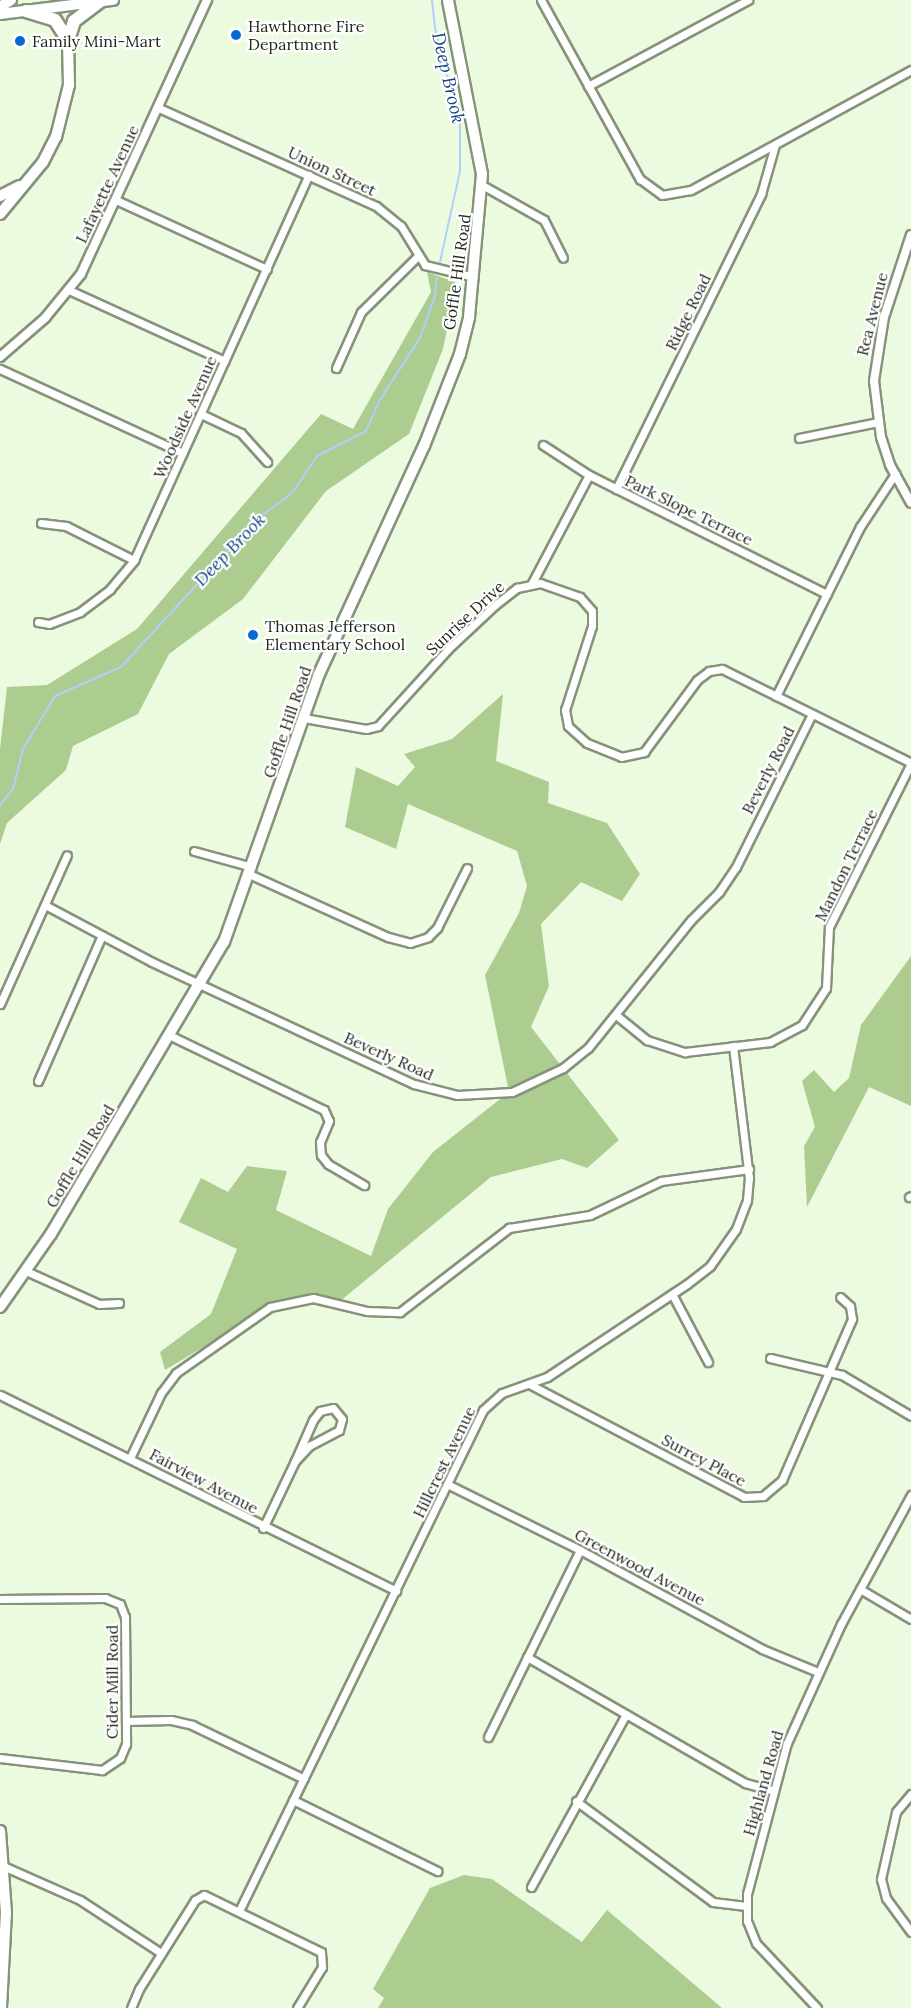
<!DOCTYPE html>
<style>
body{margin:0}
#map{position:relative;width:911px;height:2008px;overflow:hidden;background:#ecfbe0;font-family:Lora,serif}
div>[style]{position:absolute}
[style*='--x']{left:calc(var(--x)*1px);top:calc(var(--y)*1px);width:calc(var(--w)*1px);rotate:calc(var(--a)*1deg)}
.forest>*{inset:0;background:#accd8f}
.stream>*{height:2px;margin:-1px;padding:0 1px;transform-origin:1px;border-radius:1px;background:#afd0fd}
.roads{filter:drop-shadow(2px 0 #86937b) drop-shadow(-2px 0 #86937b) drop-shadow(0 2px #86937b) drop-shadow(0 -2px #86937b)}
.minor>*{height:7px;margin:-3.5px;padding:0 3.5px;transform-origin:3.5px;border-radius:3.5px;background:#fff}
.tertiary>*{height:8px;margin:-4px;padding:0 4px;transform-origin:4px;border-radius:4px;background:#fff}
.primary>*{height:10px;margin:-5px;padding:0 5px;transform-origin:5px;border-radius:5px;background:#fff}
.trunk>*{height:10px;margin:-5px;padding:0 5px;transform-origin:5px;border-radius:5px;background:#fff}
.motorway>*{height:12px;margin:-6px;padding:0 6px;transform-origin:6px;border-radius:6px;background:#fff}
.dots>*{width:16px;height:16px;translate:-50% -50%;box-sizing:border-box;border:3px solid #fff;border-radius:50%}
span{translate:-50% -50%;white-space:nowrap;text-align:center;line-height:1.15;-webkit-text-stroke:4.5px #fff;paint-order:stroke}
.poi-label{font-size:16px;color:#23281e}
.left{translate:0 -50%;text-align:left}
.street-label{font-size:16px;color:#23281e}
.water-label{font-size:18px;color:#114687;font-style:italic}
</style>
<div id="map">
<div class="forest">
<i style="clip-path:polygon(427px 272px,455px 282px,453px 300px,443px 349px,409px 434px,326px 491px,243px 599px,169px 654px,138px 714px,73px 746px,66px 770px,7px 823px,0 844px,0 749px,7px 687px,47px 685px,137px 629px,321px 414px,353px 429px,431px 292px)"></i>
<i style="clip-path:polygon(503px 694px,496px 761px,549px 782px,548px 803px,607px 823px,640px 874px,622px 901px,581px 882px,541px 924px,549px 986px,531px 1027px,619px 1140px,587px 1168px,562px 1159px,491px 1177px,339px 1302px,270px 1307px,165px 1370px,160px 1352px,211px 1314px,237px 1249px,179px 1222px,201px 1178px,228px 1192px,247px 1166px,287px 1171px,276px 1210px,371px 1256px,388px 1209px,433px 1152px,509px 1092px,485px 975px,519px 913px,527px 886px,517px 851px,408px 804px,396px 849px,345px 827px,356px 767px,398px 786px,415px 767px,404px 754px,452px 739px)"></i>
<i style="clip-path:polygon(911px 956px,911px 1106px,869px 1087px,807px 1207px,804px 1146px,815px 1127px,802px 1081px,814px 1070px,834px 1092px,849px 1078px,861px 1025px)"></i>
<i style="clip-path:polygon(464px 1875px,492px 1879px,582px 1942px,607px 1910px,722px 2008px,378px 2008px,384px 1998px,373px 1989px,430px 1888px)"></i>
</div>
<div class="stream">
<i style="--x:432;--y:0;--w:28;--a:84"></i>
<i style="--x:435;--y:28;--w:99;--a:75.4"></i>
<i style="--x:460;--y:124;--w:47;--a:90"></i>
<i style="--x:460;--y:171;--w:93;--a:102.4"></i>
<i style="--x:0;--y:805;--w:21;--a:-51"></i>
<i style="--x:13;--y:789;--w:41;--a:-76"></i>
<i style="--x:23;--y:749;--w:62;--a:-58.9"></i>
<i style="--x:55;--y:696;--w:72;--a:-23.7"></i>
<i style="--x:121;--y:667;--w:200;--a:-47.4"></i>
<i style="--x:256;--y:520;--w:46;--a:-37.1"></i>
<i style="--x:293;--y:492;--w:43;--a:-56.3"></i>
<i style="--x:317;--y:456;--w:55;--a:-27"></i>
<i style="--x:366;--y:431;--w:36;--a:-66"></i>
<i style="--x:381;--y:398;--w:72;--a:-57"></i>
<i style="--x:420;--y:338;--w:45;--a:-70.3"></i>
<i style="--x:435;--y:296;--w:18;--a:-84"></i>
</div>
<div class="roads">
<div class="minor">
<i style="--x:541;--y:0;--w:205;--a:61.1"></i>
<i style="--x:640;--y:179;--w:27;--a:36"></i>
<i style="--x:662;--y:195;--w:29;--a:-10"></i>
<i style="--x:691;--y:190;--w:251;--a:-28.6"></i>
<i style="--x:588;--y:86;--w:182;--a:-28.3"></i>
<i style="--x:159;--y:108;--w:238;--a:24.3"></i>
<i style="--x:376;--y:206;--w:32;--a:39"></i>
<i style="--x:401;--y:226;--w:46;--a:58.4"></i>
<i style="--x:425;--y:265;--w:50;--a:13.8"></i>
<i style="--x:482;--y:185;--w:71;--a:29.4"></i>
<i style="--x:544;--y:220;--w:42;--a:63.4"></i>
<i style="--x:116;--y:200;--w:166;--a:24.6"></i>
<i style="--x:69;--y:290;--w:171;--a:24.5"></i>
<i style="--x:336;--y:368;--w:61;--a:-65.9"></i>
<i style="--x:361;--y:312;--w:78;--a:-44.5"></i>
<i style="--x:0;--y:369;--w:201;--a:24.7"></i>
<i style="--x:201;--y:414;--w:44;--a:25.4"></i>
<i style="--x:241;--y:433;--w:39;--a:48"></i>
<i style="--x:799;--y:438;--w:81;--a:-11.4"></i>
<i style="--x:543;--y:445;--w:55;--a:33.1"></i>
<i style="--x:589;--y:475;--w:266;--a:26.6"></i>
<i style="--x:616;--y:489;--w:329;--a:-63.8"></i>
<i style="--x:761;--y:194;--w:51;--a:-74.1"></i>
<i style="--x:41;--y:523;--w:25;--a:7"></i>
<i style="--x:66;--y:526;--w:76;--a:26.6"></i>
<i style="--x:532;--y:583;--w:122;--a:-62.2"></i>
<i style="--x:38;--y:622;--w:11;--a:10"></i>
<i style="--x:49;--y:624;--w:33;--a:-21"></i>
<i style="--x:80;--y:612;--w:38;--a:-37"></i>
<i style="--x:110;--y:589;--w:38;--a:-50"></i>
<i style="--x:134;--y:560;--w:423;--a:-65.6"></i>
<i style="--x:776;--y:696;--w:189;--a:-63.6"></i>
<i style="--x:860;--y:527;--w:64;--a:-56.6"></i>
<i style="--x:304;--y:718;--w:63;--a:10.1"></i>
<i style="--x:366;--y:729;--w:12;--a:-14"></i>
<i style="--x:378;--y:726;--w:104;--a:-47.7"></i>
<i style="--x:448;--y:649;--w:64;--a:-43.1"></i>
<i style="--x:495;--y:605;--w:28;--a:-38"></i>
<i style="--x:517;--y:588;--w:24;--a:-12"></i>
<i style="--x:540;--y:583;--w:42;--a:19.3"></i>
<i style="--x:580;--y:597;--w:18;--a:49"></i>
<i style="--x:592;--y:611;--w:15;--a:90"></i>
<i style="--x:592;--y:626;--w:88;--a:107.8"></i>
<i style="--x:565;--y:710;--w:16;--a:79"></i>
<i style="--x:568;--y:726;--w:25;--a:42"></i>
<i style="--x:587;--y:743;--w:37;--a:22"></i>
<i style="--x:621;--y:757;--w:24;--a:-12"></i>
<i style="--x:644;--y:752;--w:89;--a:-53.6"></i>
<i style="--x:697;--y:680;--w:15;--a:-37"></i>
<i style="--x:709;--y:671;--w:13;--a:-9"></i>
<i style="--x:722;--y:669;--w:211;--a:26.4"></i>
<i style="--x:194;--y:851;--w:60;--a:15.4"></i>
<i style="--x:249;--y:874;--w:153;--a:24.4"></i>
<i style="--x:388;--y:937;--w:23;--a:15"></i>
<i style="--x:410;--y:943;--w:19;--a:-18"></i>
<i style="--x:428;--y:937;--w:13;--a:-45"></i>
<i style="--x:437;--y:928;--w:67;--a:-63.4"></i>
<i style="--x:45;--y:905;--w:121;--a:28"></i>
<i style="--x:152;--y:962;--w:289;--a:25"></i>
<i style="--x:414;--y:1084;--w:44;--a:14.3"></i>
<i style="--x:457;--y:1095;--w:55;--a:-3.1"></i>
<i style="--x:512;--y:1092;--w:56;--a:-25.2"></i>
<i style="--x:563;--y:1068;--w:32;--a:-39"></i>
<i style="--x:588;--y:1048;--w:164;--a:-51.2"></i>
<i style="--x:691;--y:920;--w:40;--a:-45"></i>
<i style="--x:719;--y:892;--w:30;--a:-56"></i>
<i style="--x:736;--y:867;--w:171;--a:-63.6"></i>
<i style="--x:0;--y:1004;--w:163;--a:-65.8"></i>
<i style="--x:616;--y:1015;--w:40;--a:39"></i>
<i style="--x:647;--y:1040;--w:40;--a:18"></i>
<i style="--x:685;--y:1052;--w:86;--a:-6.7"></i>
<i style="--x:770;--y:1042;--w:36;--a:-28"></i>
<i style="--x:802;--y:1025;--w:44;--a:-57"></i>
<i style="--x:826;--y:988;--w:61;--a:-87.2"></i>
<i style="--x:829;--y:927;--w:183;--a:-63.4"></i>
<i style="--x:169;--y:1035;--w:172;--a:25.8"></i>
<i style="--x:324;--y:1110;--w:12;--a:66"></i>
<i style="--x:329;--y:1121;--w:23;--a:113"></i>
<i style="--x:320;--y:1142;--w:13;--a:86"></i>
<i style="--x:321;--y:1155;--w:11;--a:52"></i>
<i style="--x:328;--y:1164;--w:42;--a:30.3"></i>
<i style="--x:38;--y:1081;--w:159;--a:-66.3"></i>
<i style="--x:909;--y:1197;--w:2;--a:-27"></i>
<i style="--x:26;--y:1271;--w:80;--a:24.3"></i>
<i style="--x:99;--y:1304;--w:20;--a:-3"></i>
<i style="--x:672;--y:1294;--w:77;--a:62.1"></i>
<i style="--x:770;--y:1358;--w:74;--a:13.3"></i>
<i style="--x:842;--y:1375;--w:80;--a:30.7"></i>
<i style="--x:529;--y:1384;--w:243;--a:27.7"></i>
<i style="--x:744;--y:1497;--w:19;--a:-3"></i>
<i style="--x:763;--y:1496;--w:25;--a:-40"></i>
<i style="--x:782;--y:1480;--w:176;--a:-66.5"></i>
<i style="--x:852;--y:1319;--w:13;--a:-99"></i>
<i style="--x:850;--y:1306;--w:13;--a:-138"></i>
<i style="--x:0;--y:1395;--w:442;--a:26.3"></i>
<i style="--x:130;--y:1458;--w:72;--a:-64.5"></i>
<i style="--x:161;--y:1393;--w:25;--a:-53"></i>
<i style="--x:176;--y:1373;--w:115;--a:-35.1"></i>
<i style="--x:270;--y:1307;--w:44;--a:-11.8"></i>
<i style="--x:313;--y:1298;--w:56;--a:13.5"></i>
<i style="--x:367;--y:1311;--w:33;--a:2"></i>
<i style="--x:400;--y:1312;--w:138;--a:-37.6"></i>
<i style="--x:509;--y:1228;--w:82;--a:-9.1"></i>
<i style="--x:590;--y:1215;--w:79;--a:-25.6"></i>
<i style="--x:661;--y:1181;--w:89;--a:-7.8"></i>
<i style="--x:449;--y:1485;--w:146;--a:26.4"></i>
<i style="--x:580;--y:1550;--w:207;--a:28.5"></i>
<i style="--x:762;--y:1649;--w:61;--a:22.3"></i>
<i style="--x:263;--y:1528;--w:74;--a:-64.5"></i>
<i style="--x:295;--y:1461;--w:21;--a:-47"></i>
<i style="--x:309;--y:1446;--w:34;--a:-28"></i>
<i style="--x:339;--y:1430;--w:11;--a:-75"></i>
<i style="--x:342;--y:1419;--w:14;--a:-129"></i>
<i style="--x:333;--y:1408;--w:13;--a:167"></i>
<i style="--x:320;--y:1411;--w:11;--a:128"></i>
<i style="--x:313;--y:1420;--w:45;--a:113.7"></i>
<i style="--x:860;--y:1589;--w:59;--a:30.5"></i>
<i style="--x:0;--y:1599;--w:105;--a:-0.5"></i>
<i style="--x:105;--y:1598;--w:16;--a:22"></i>
<i style="--x:120;--y:1604;--w:14;--a:69"></i>
<i style="--x:125;--y:1617;--w:127;--a:89.5"></i>
<i style="--x:126;--y:1744;--w:15;--a:113"></i>
<i style="--x:120;--y:1758;--w:22;--a:146"></i>
<i style="--x:102;--y:1770;--w:103;--a:-173.3"></i>
<i style="--x:527;--y:1657;--w:252;--a:30"></i>
<i style="--x:745;--y:1783;--w:28;--a:15"></i>
<i style="--x:126;--y:1721;--w:45;--a:-1.3"></i>
<i style="--x:171;--y:1720;--w:22;--a:13"></i>
<i style="--x:192;--y:1725;--w:124;--a:25.7"></i>
<i style="--x:488;--y:1737;--w:208;--a:-63.8"></i>
<i style="--x:911;--y:1794;--w:23;--a:130"></i>
<i style="--x:896;--y:1812;--w:69;--a:102.6"></i>
<i style="--x:881;--y:1879;--w:20;--a:75"></i>
<i style="--x:886;--y:1898;--w:42;--a:53.7"></i>
<i style="--x:293;--y:1800;--w:161;--a:26.2"></i>
<i style="--x:576;--y:1801;--w:170;--a:36.4"></i>
<i style="--x:713;--y:1902;--w:33;--a:7"></i>
<i style="--x:3;--y:1866;--w:84;--a:23.8"></i>
<i style="--x:80;--y:1900;--w:97;--a:33.2"></i>
<i style="--x:531;--y:1887;--w:197;--a:-61.2"></i>
<i style="--x:239;--y:1911;--w:557;--a:-64.03"></i>
<i style="--x:483;--y:1410;--w:25;--a:-42"></i>
<i style="--x:502;--y:1393;--w:48;--a:-19.6"></i>
<i style="--x:547;--y:1377;--w:168;--a:-33.6"></i>
<i style="--x:687;--y:1284;--w:29;--a:-38"></i>
<i style="--x:710;--y:1266;--w:45;--a:-54.9"></i>
<i style="--x:736;--y:1229;--w:31;--a:-69"></i>
<i style="--x:747;--y:1200;--w:22;--a:-85"></i>
<i style="--x:749;--y:1178;--w:133;--a:-96.9"></i>
<i style="--x:131;--y:2008;--w:21;--a:-67"></i>
<i style="--x:139;--y:1989;--w:105;--a:-57.8"></i>
<i style="--x:195;--y:1900;--w:10;--a:-29"></i>
<i style="--x:204;--y:1895;--w:130;--a:26"></i>
<i style="--x:321;--y:1952;--w:15;--a:86"></i>
<i style="--x:322;--y:1967;--w:48;--a:121.4"></i>
<i style="--x:817;--y:2008;--w:89;--a:-133.2"></i>
<i style="--x:756;--y:1943;--w:24;--a:-112"></i>
<i style="--x:747;--y:1921;--w:27;--a:-90"></i>
<i style="--x:747;--y:1894;--w:156;--a:-75.2"></i>
<i style="--x:787;--y:1743;--w:131;--a:-65.6"></i>
<i style="--x:841;--y:1624;--w:147;--a:-61.5"></i>
</div>
<div class="tertiary">
<i style="--x:911;--y:235;--w:86;--a:108.2"></i>
<i style="--x:884;--y:317;--w:65;--a:98.9"></i>
<i style="--x:874;--y:381;--w:56;--a:82.9"></i>
<i style="--x:881;--y:437;--w:29;--a:72"></i>
<i style="--x:890;--y:465;--w:43;--a:61.1"></i>
<i style="--x:0;--y:357;--w:60;--a:-40.9"></i>
<i style="--x:45;--y:318;--w:57;--a:-50.7"></i>
<i style="--x:81;--y:274;--w:302;--a:-65.3"></i>
</div>
<div class="primary">
<i style="--x:0;--y:7;--w:13;--a:-32"></i>
<i style="--x:0;--y:14;--w:114;--a:-7.1"></i>
<i style="--x:0;--y:1307;--w:89;--a:-55.1"></i>
<i style="--x:51;--y:1234;--w:339;--a:-59.4"></i>
<i style="--x:224;--y:942;--w:284;--a:-70.5"></i>
<i style="--x:319;--y:674;--w:251;--a:-65.3"></i>
<i style="--x:424;--y:446;--w:99;--a:-68.6"></i>
<i style="--x:460;--y:354;--w:38;--a:-76"></i>
<i style="--x:469;--y:317;--w:144;--a:-84.8"></i>
<i style="--x:482;--y:174;--w:177;--a:-101.1"></i>
<i style="--x:0;--y:1831;--w:81;--a:85.8"></i>
<i style="--x:6;--y:1912;--w:96;--a:93"></i>
</div>
<div class="trunk">
<i style="--x:0;--y:196;--w:22;--a:-27"></i>
<i style="--x:0;--y:214;--w:67;--a:-50.4"></i>
<i style="--x:43;--y:162;--w:28;--a:-63"></i>
<i style="--x:56;--y:137;--w:54;--a:-76"></i>
<i style="--x:69;--y:85;--w:45;--a:-91.3"></i>
</div>
<div class="motorway">
<i style="--x:26;--y:11;--w:30;--a:17"></i>
<i style="--x:55;--y:20;--w:24;--a:57"></i>
<i style="--x:68;--y:40;--w:20;--a:-72"></i>
<i style="--x:74;--y:21;--w:34;--a:-37"></i>
</div>
</div>
<div class="dots">
<i style="left:236px;top:35px;background:#0869d1"></i>
<i style="left:20px;top:41px;background:#0869d1"></i>
<i style="left:253px;top:635px;background:#0869d1"></i>
</div>
<div class="poi-label">
<span class="left" style="left:248px;top:35px">Hawthorne Fire<br>Department</span>
<span class="left" style="left:32px;top:41px">Family Mini-Mart</span>
<span class="left" style="left:265px;top:635px">Thomas Jefferson<br>Elementary School</span>
</div>
<div class="street-label">
<span style="left:332px;top:171px;rotate:25deg">Union Street</span>
<span style="left:107px;top:184px;rotate:-65deg">Lafayette Avenue</span>
<span style="left:457px;top:272px;rotate:-82deg">Goffle Hill Road</span>
<span style="left:688px;top:312px;rotate:-64deg">Ridge Road</span>
<span style="left:872px;top:314px;rotate:-76deg">Rea Avenue</span>
<span style="left:185px;top:417px;rotate:-66deg">Woodside Avenue</span>
<span style="left:689px;top:510px;rotate:26deg">Park Slope Terrace</span>
<span style="left:465px;top:618px;rotate:-43deg">Sunrise Drive</span>
<span style="left:287px;top:722px;rotate:-71deg">Goffle Hill Road</span>
<span style="left:768px;top:770px;rotate:-63deg">Beverly Road</span>
<span style="left:846px;top:865px;rotate:-64deg">Mandon Terrace</span>
<span style="left:389px;top:1056px;rotate:24deg">Beverly Road</span>
<span style="left:80px;top:1156px;rotate:-59deg">Goffle Hill Road</span>
<span style="left:704px;top:1460px;rotate:28deg">Surrey Place</span>
<span style="left:444px;top:1462px;rotate:-64deg">Hillcrest Avenue</span>
<span style="left:204px;top:1481px;rotate:28deg">Fairview Avenue</span>
<span style="left:640px;top:1567px;rotate:28deg">Greenwood Avenue</span>
<span style="left:112px;top:1682px;rotate:-90deg">Cider Mill Road</span>
<span style="left:763px;top:1783px;rotate:-74deg">Highland Road</span>
</div>
<div class="water-label">
<span style="left:448px;top:78px;rotate:77deg">Deep Brook</span>
<span style="left:230px;top:550px;rotate:-46deg">Deep Brook</span>
</div>
</div>
